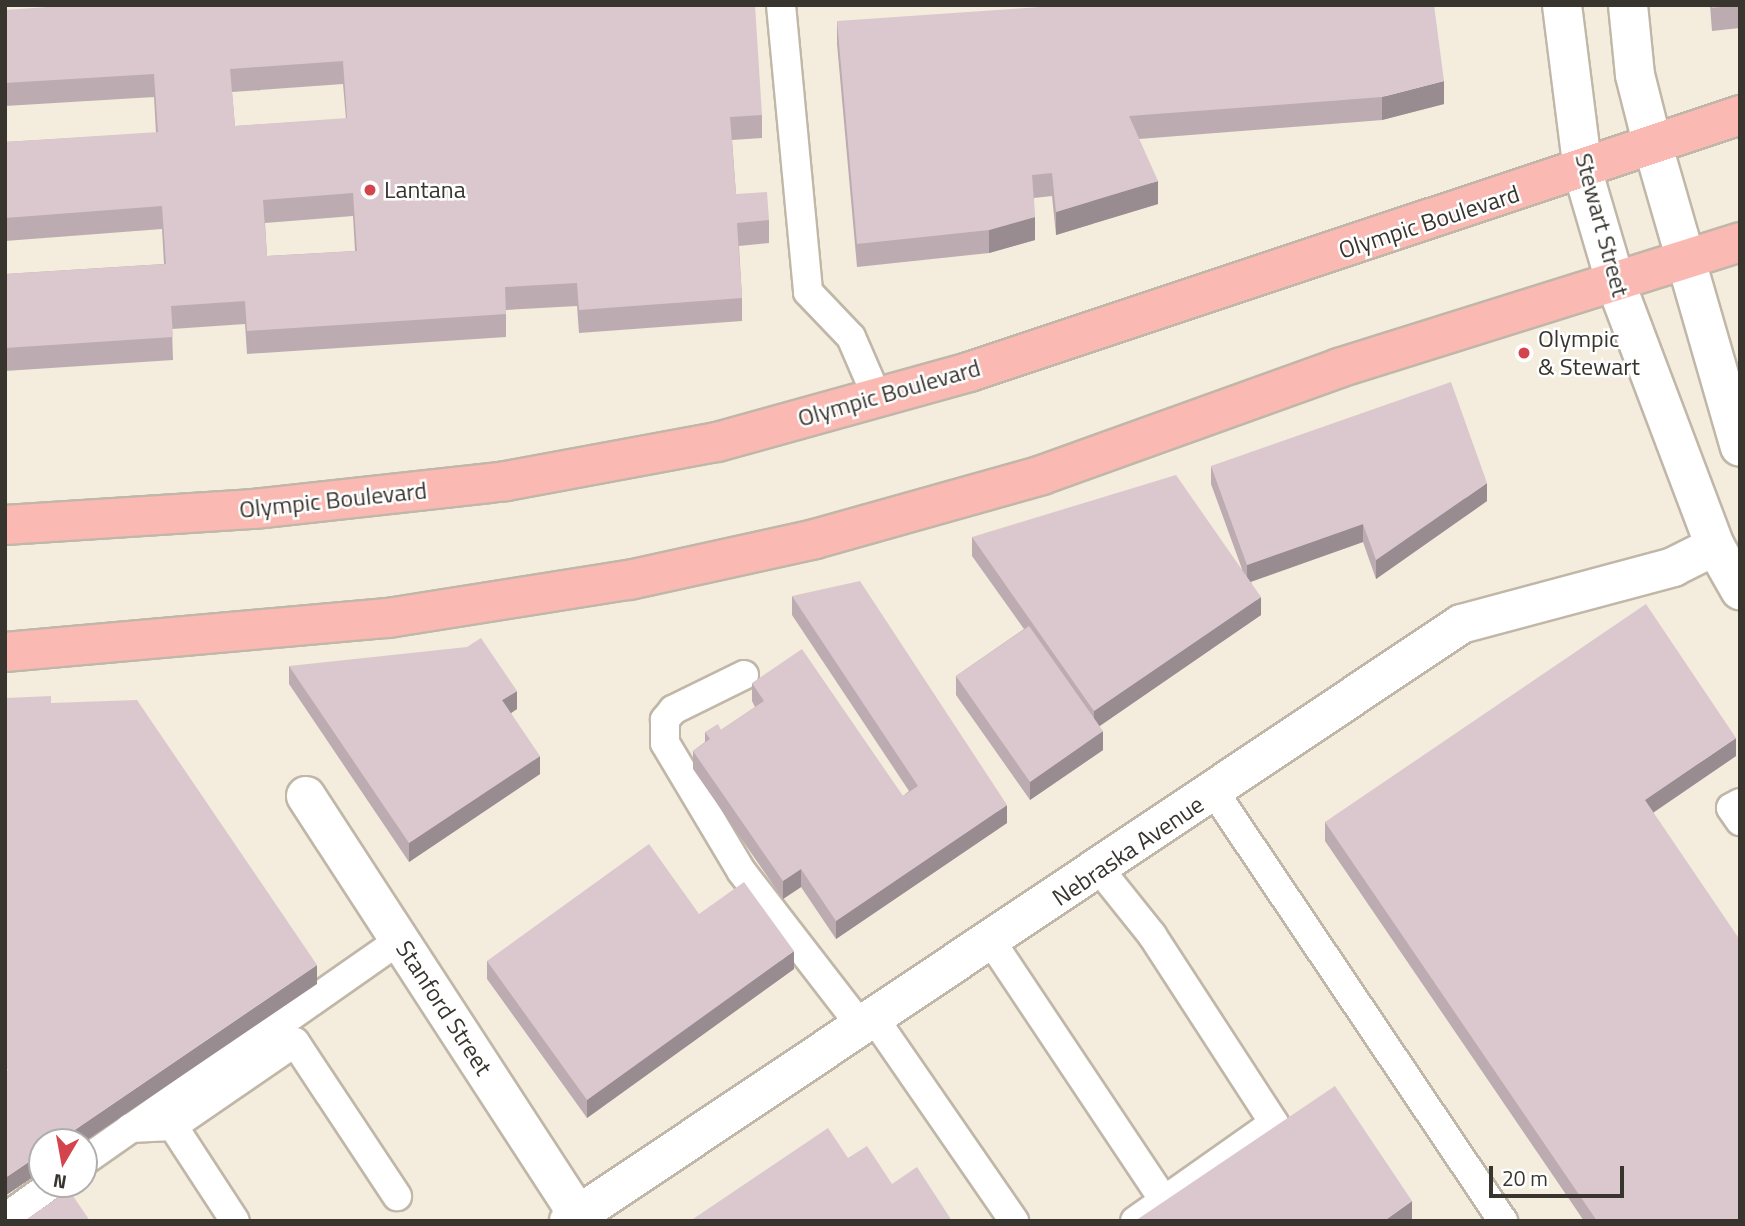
<!DOCTYPE html>
<style>
body{margin:0}
#map{position:relative;width:1745px;height:1226px;overflow:hidden;background:#f4ecdc;font-family:"Titillium Web",sans-serif}
div>[style]{position:absolute}
[style*='--x']{left:calc(var(--x)*1px);top:calc(var(--y)*1px);width:calc(var(--w)*1px);rotate:calc(var(--a)*1deg)}
.roads{filter:drop-shadow(2px 0 #c0b7a8) drop-shadow(-2px 0 #c0b7a8) drop-shadow(0 2px #c0b7a8) drop-shadow(0 -2px #c0b7a8)}
.lane>*{height:28px;margin:-14px;padding:0 14px;transform-origin:14px;border-radius:14px;background:#fff}
.street>*{height:38px;margin:-19px;padding:0 19px;transform-origin:19px;border-radius:19px;background:#fff}
.secondary>*{height:38px;margin:-19px;padding:0 19px;transform-origin:19px;border-radius:19px;background:#fff}
.primary>*{height:38px;margin:-19px;padding:0 19px;transform-origin:19px;border-radius:19px;background:#fab9b3}
.wall>*{inset:0;background:#bcacb1}
.shaded-wall>*{inset:0;background:#998c90}
.building>*{inset:0;background:#dbc8ce}
.dots>*{width:19px;height:19px;translate:-50% -50%;box-sizing:border-box;border:4px solid #fff;border-radius:50%}
span{translate:-50% -50%;white-space:nowrap;text-align:center;line-height:1.15;-webkit-text-stroke:5px #fff;paint-order:stroke}
.poi-label{font-size:24px;color:#38352f}
.left{translate:0 -50%;text-align:left}
.street-label{font-size:24px;color:#38352f}
.frame{position:absolute;inset:0;border:7px solid #38352f;pointer-events:none}
.north{position:absolute;left:28px;top:1128px;width:70px;height:70px;box-sizing:border-box;background:#fff;border:2px solid #afaeac;border-radius:50%;rotate:190deg;font-size:19px;font-weight:700;line-height:28px;text-align:center;color:#38352f}
.north::after{content:'';display:block;margin:auto;width:24px;height:32px;background:#d4444c;clip-path:polygon(50% 0,100% 100%,50% 72%,0 100%)}
.scale{position:absolute;left:1489px;top:1166px;width:135px;height:32px;box-sizing:border-box;border:4px solid #38352f;border-top:0;padding-left:9px;font-size:21px;line-height:24px;white-space:nowrap;color:#38352f;-webkit-text-stroke:5px #fff;paint-order:stroke}
</style>
<div id="map">
<div class="roads">
<div class="lane">
<i style="--x:781;--y:5;--w:288;--a:84.6"></i>
<i style="--x:808;--y:292;--w:62;--a:46.3"></i>
<i style="--x:851;--y:337;--w:65;--a:66.6"></i>
<i style="--x:744;--y:675;--w:79;--a:153.8"></i>
<i style="--x:673;--y:710;--w:13;--a:129"></i>
<i style="--x:665;--y:720;--w:23;--a:90"></i>
<i style="--x:665;--y:743;--w:150;--a:59.2"></i>
<i style="--x:742;--y:872;--w:195;--a:52.3"></i>
<i style="--x:1215;--y:793;--w:516;--a:56.06"></i>
<i style="--x:1740;--y:803;--w:10;--a:151"></i>
<i style="--x:1731;--y:808;--w:16;--a:55"></i>
<i style="--x:1100;--y:870;--w:83;--a:51.3"></i>
<i style="--x:1152;--y:935;--w:224;--a:57"></i>
<i style="--x:1274;--y:1123;--w:170;--a:144.8"></i>
<i style="--x:991;--y:941;--w:311;--a:56.3"></i>
<i style="--x:874;--y:1018;--w:247;--a:55.4"></i>
<i style="--x:173;--y:1126;--w:113;--a:56.9"></i>
<i style="--x:130;--y:1128;--w:43;--a:-2.7"></i>
<i style="--x:173;--y:1126;--w:148;--a:-34.5"></i>
<i style="--x:295;--y:1042;--w:185;--a:56.5"></i>
<i style="--x:84;--y:1161;--w:386;--a:-35"></i>
<i style="--x:5;--y:1218;--w:58;--a:-35.9"></i>
</div>
<div class="street">
<i style="--x:306;--y:796;--w:507;--a:57"></i>
<i style="--x:569;--y:1221;--w:1073;--a:-33.79"></i>
<i style="--x:1461;--y:624;--w:220;--a:-15"></i>
<i style="--x:1673;--y:567;--w:47;--a:-26.6"></i>
</div>
<div class="secondary">
<i style="--x:1562;--y:5;--w:168;--a:82.8"></i>
<i style="--x:1583;--y:172;--w:117;--a:73.6"></i>
<i style="--x:1616;--y:284;--w:280;--a:69.3"></i>
<i style="--x:1715;--y:546;--w:51;--a:60.4"></i>
<i style="--x:1628;--y:5;--w:70;--a:84.3"></i>
<i style="--x:1635;--y:75;--w:73;--a:75.8"></i>
<i style="--x:1653;--y:146;--w:313;--a:73.9"></i>
</div>
<div class="primary">
<i style="--x:5;--y:525;--w:250;--a:-3.7"></i>
<i style="--x:254;--y:509;--w:254;--a:-6.3"></i>
<i style="--x:506;--y:481;--w:215;--a:-10.5"></i>
<i style="--x:717;--y:442;--w:262;--a:-15.5"></i>
<i style="--x:969;--y:372;--w:813;--a:-18.43"></i>
<i style="--x:5;--y:652;--w:385;--a:-5.1"></i>
<i style="--x:388;--y:618;--w:244;--a:-9"></i>
<i style="--x:629;--y:580;--w:190;--a:-12.4"></i>
<i style="--x:815;--y:539;--w:236;--a:-15.7"></i>
<i style="--x:1042;--y:475;--w:316;--a:-19.8"></i>
<i style="--x:1339;--y:368;--w:420;--a:-17.4"></i>
</div>
</div>
<div class="wall">
<i style="clip-path:polygon(1710px 5px,1740px 5px,1740px 28px,1712px 31px)"></i>
<i style="clip-path:polygon(evenodd,5px 10px,762px 115px,762px 138px,732px 140px,736px 194px,769px 220px,769px 243px,739px 246px,742px 298px,742px 321px,579px 333px,577px 306px,506px 310px,506px 337px,247px 354px,245px 324px,172px 329px,173px 360px,5px 371px,5px 274px,164px 264px,162px 229px,5px 241px,5px 142px,156px 133px,154px 97px,5px 106px,5px 10px,343px 84px,346px 119px,235px 126px,232px 92px,343px 84px,5px 10px,353px 216px,355px 251px,267px 256px,265px 223px,353px 216px)"></i>
<i style="clip-path:polygon(837px 21px,1444px 104px,1382px 120px,1139px 139px,1158px 204px,1056px 235px,1052px 196px,1034px 198px,1035px 240px,989px 253px,857px 267px,837px 44px)"></i>
<i style="clip-path:polygon(1211px 466px,1487px 501px,1376px 579px,1363px 542px,1251px 582px,1261px 615px,1099px 726px,1103px 750px,1030px 800px,956px 695px,956px 676px,1024px 629px,972px 556px,972px 537px,1242px 569px,1211px 484px)"></i>
<i style="clip-path:polygon(792px 596px,1007px 823px,836px 939px,801px 887px,783px 899px,693px 769px,693px 751px,705px 742px,705px 732px,721px 730px,755px 707px,752px 701px,752px 683px,903px 796px,909px 791px,792px 615px)"></i>
<i style="clip-path:polygon(289px 666px,517px 709px,511px 713px,540px 774px,409px 862px,289px 684px)"></i>
<i style="clip-path:polygon(1736px 756px,1653px 813px,1740px 1221px,1584px 1221px,1325px 841px,1325px 822px)"></i>
<i style="clip-path:polygon(699px 914px,794px 969px,587px 1118px,487px 979px,487px 961px)"></i>
</div>
<div class="shaded-wall">
<i style="clip-path:polygon(1444px 81px,1444px 104px,1382px 120px,1382px 97px)"></i>
<i style="clip-path:polygon(1158px 181px,1158px 204px,1056px 235px,1056px 212px)"></i>
<i style="clip-path:polygon(1035px 217px,1035px 240px,989px 253px,989px 230px)"></i>
<i style="clip-path:polygon(1487px 483px,1487px 501px,1376px 579px,1376px 560px)"></i>
<i style="clip-path:polygon(1363px 524px,1363px 542px,1247px 583px,1247px 565px)"></i>
<i style="clip-path:polygon(1261px 597px,1261px 615px,1094px 730px,1094px 711px)"></i>
<i style="clip-path:polygon(517px 691px,517px 709px,502px 719px,502px 700px)"></i>
<i style="clip-path:polygon(1103px 731px,1103px 750px,1030px 800px,1030px 782px)"></i>
<i style="clip-path:polygon(1736px 738px,1736px 756px,1645px 818px,1645px 800px)"></i>
<i style="clip-path:polygon(540px 756px,540px 774px,409px 862px,409px 843px)"></i>
<i style="clip-path:polygon(1007px 805px,1007px 823px,836px 939px,836px 921px)"></i>
<i style="clip-path:polygon(801px 869px,801px 887px,783px 899px,783px 881px)"></i>
<i style="clip-path:polygon(794px 951px,794px 969px,587px 1118px,587px 1100px)"></i>
<i style="clip-path:polygon(317px 965px,317px 984px,84px 1142px,57px 1142px)"></i>
<i style="clip-path:polygon(42px 1153px,42px 1171px,5px 1196px,5px 1178px)"></i>
<i style="clip-path:polygon(1412px 1201px,1412px 1220px,1411px 1221px,1384px 1221px)"></i>
</div>
<div class="building">
<i style="clip-path:polygon(evenodd,76px 5px,755px 5px,762px 115px,730px 117px,736px 194px,767px 192px,769px 220px,737px 223px,742px 298px,579px 310px,577px 283px,505px 287px,506px 314px,247px 331px,245px 301px,171px 306px,173px 337px,5px 348px,5px 274px,166px 264px,162px 206px,5px 218px,5px 142px,158px 132px,154px 74px,5px 83px,5px 10px,76px 5px,343px 61px,347px 118px,235px 126px,230px 69px,343px 61px,76px 5px,353px 193px,357px 251px,267px 256px,263px 200px,353px 193px)"></i>
<i style="clip-path:polygon(1070px 5px,1434px 5px,1444px 81px,1382px 97px,1129px 116px,1158px 181px,1056px 212px,1052px 173px,1032px 175px,1035px 217px,989px 230px,857px 244px,837px 21px)"></i>
<i style="clip-path:polygon(1711px 5px,1740px 5px,1712px 8px)"></i>
<i style="clip-path:polygon(1451px 382px,1487px 483px,1376px 560px,1363px 524px,1247px 565px,1211px 466px)"></i>
<i style="clip-path:polygon(1176px 475px,1261px 597px,1094px 711px,972px 537px)"></i>
<i style="clip-path:polygon(860px 581px,1007px 805px,836px 921px,801px 869px,783px 881px,693px 751px,710px 739px,705px 732px,718px 724px,721px 730px,764px 701px,752px 683px,802px 649px,903px 796px,918px 786px,792px 596px)"></i>
<i style="clip-path:polygon(1646px 604px,1736px 738px,1645px 800px,1740px 940px,1740px 1221px,1597px 1221px,1325px 822px)"></i>
<i style="clip-path:polygon(1029px 626px,1103px 731px,1030px 782px,956px 676px)"></i>
<i style="clip-path:polygon(481px 638px,517px 691px,502px 700px,540px 756px,409px 843px,289px 666px,467px 647px)"></i>
<i style="clip-path:polygon(51px 696px,51px 703px,137px 700px,317px 965px,57px 1142px,42px 1142px,42px 1153px,5px 1178px,5px 1072px,8px 1070px,5px 1066px,6px 698px)"></i>
<i style="clip-path:polygon(649px 844px,699px 914px,744px 882px,794px 951px,587px 1100px,487px 961px)"></i>
<i style="clip-path:polygon(1335px 1086px,1412px 1201px,1384px 1221px,1135px 1221px)"></i>
<i style="clip-path:polygon(828px 1128px,848px 1158px,867px 1146px,892px 1184px,917px 1167px,952px 1221px,690px 1221px)"></i>
<i style="clip-path:polygon(69px 1190px,90px 1221px,24px 1221px)"></i>
</div>
<div class="dots">
<i style="left:370px;top:190px;background:#d4444c"></i>
<i style="left:1524px;top:353px;background:#d4444c"></i>
</div>
<div class="poi-label">
<span class="left" style="left:384px;top:190px">Lantana</span>
<span class="left" style="left:1538px;top:353px">Olympic<br>&amp; Stewart</span>
</div>
<div class="street-label">
<span style="left:1429px;top:222px;rotate:-18deg">Olympic Boulevard</span>
<span style="left:1602px;top:225px;rotate:75deg">Stewart Street</span>
<span style="left:889px;top:393px;rotate:-16deg">Olympic Boulevard</span>
<span style="left:333px;top:500px;rotate:-6deg">Olympic Boulevard</span>
<span style="left:1128px;top:851px;rotate:-34deg">Nebraska Avenue</span>
<span style="left:444px;top:1008px;rotate:57deg">Stanford Street</span>
</div>
<div class="frame"></div>
<div class="north">N</div>
<div class="scale">20 m</div>
</div>
